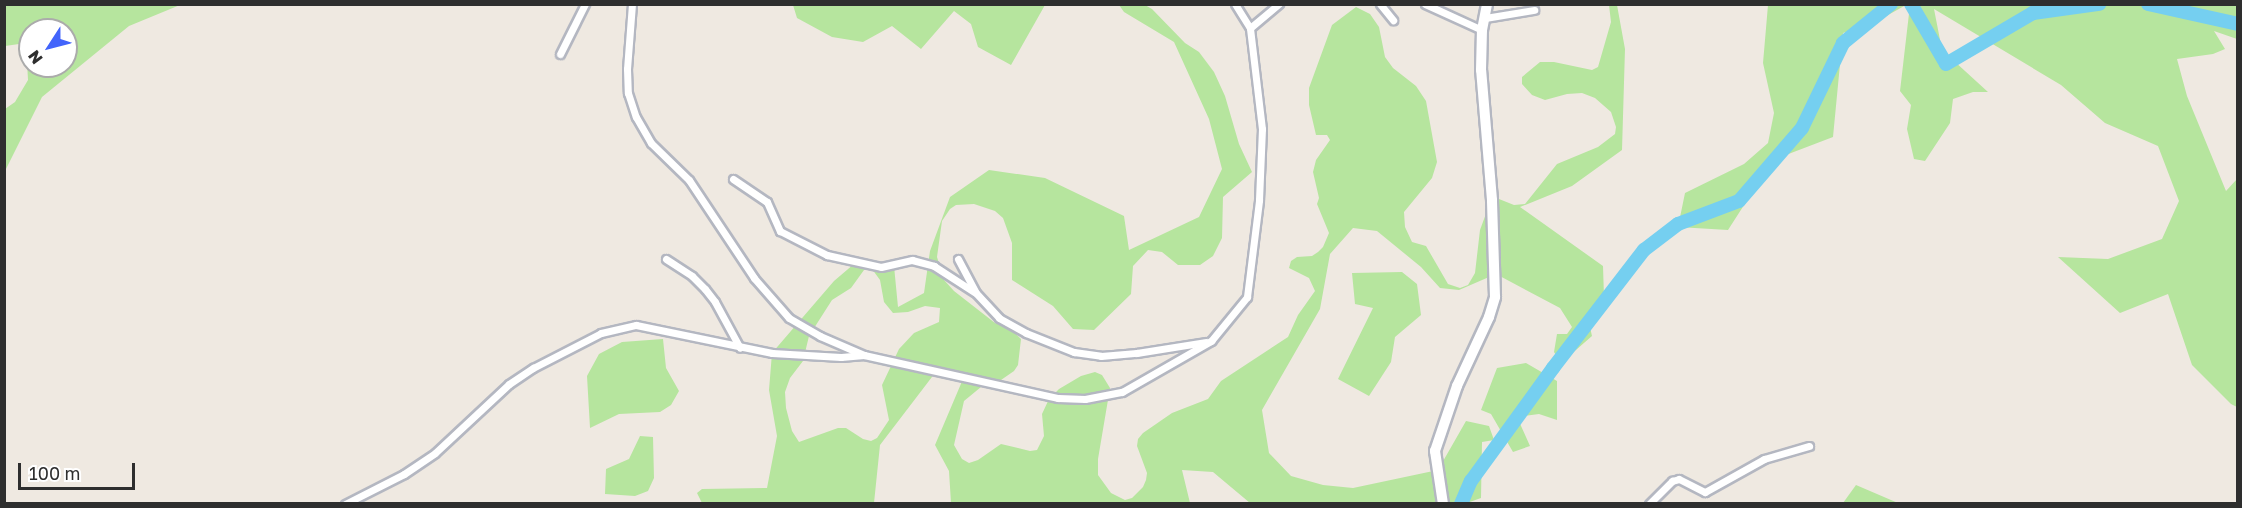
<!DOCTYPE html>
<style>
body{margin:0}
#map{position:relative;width:2242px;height:508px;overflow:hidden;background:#efe9e1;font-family:"Golos Text",sans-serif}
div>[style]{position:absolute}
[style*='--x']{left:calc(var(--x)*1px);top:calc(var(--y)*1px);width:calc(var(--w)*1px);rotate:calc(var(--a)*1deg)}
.green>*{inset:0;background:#b6e59e}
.river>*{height:14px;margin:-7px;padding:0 7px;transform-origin:7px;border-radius:7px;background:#75cff0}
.roads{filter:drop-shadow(2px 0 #b4b7c1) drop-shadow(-2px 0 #b4b7c1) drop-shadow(0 2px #b4b7c1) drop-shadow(0 -2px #b4b7c1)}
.street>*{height:7px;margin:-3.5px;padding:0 3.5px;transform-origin:3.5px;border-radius:3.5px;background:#fff}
.secondary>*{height:10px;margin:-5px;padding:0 5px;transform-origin:5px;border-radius:5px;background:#fff}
span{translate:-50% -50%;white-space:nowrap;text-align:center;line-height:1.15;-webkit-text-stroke:4.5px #fff;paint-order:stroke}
.frame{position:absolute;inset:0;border:6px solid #2e2e2e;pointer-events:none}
.north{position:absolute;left:18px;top:18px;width:60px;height:60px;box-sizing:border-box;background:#fff;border:2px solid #ababab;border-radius:50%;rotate:234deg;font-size:16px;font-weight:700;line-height:24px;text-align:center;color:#2e2e2e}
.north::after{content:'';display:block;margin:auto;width:21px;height:27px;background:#4264fb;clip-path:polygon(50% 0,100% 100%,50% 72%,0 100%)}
.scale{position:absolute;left:18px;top:463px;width:117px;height:27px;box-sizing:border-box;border:3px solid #2e2e2e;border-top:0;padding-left:8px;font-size:18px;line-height:21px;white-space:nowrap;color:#2e2e2e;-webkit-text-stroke:4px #fff;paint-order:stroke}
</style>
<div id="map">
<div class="green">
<i style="clip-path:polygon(evenodd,4px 5px,5px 4px,180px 5px,129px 26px,42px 97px,5px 171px,5px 109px,15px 102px,28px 80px,26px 43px,5px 46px,4px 5px,30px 30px,66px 30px,66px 66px,30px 66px,30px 30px)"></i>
<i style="clip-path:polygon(793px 5px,793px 4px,1045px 5px,1011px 65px,978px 47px,971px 24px,954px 11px,921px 49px,892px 26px,863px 42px,832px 37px,797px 18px)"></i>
<i style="clip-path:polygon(evenodd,1119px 5px,1145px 5px,1152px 9px,1185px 43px,1199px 52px,1214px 72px,1225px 96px,1239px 144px,1252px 172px,1223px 197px,1222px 238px,1213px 256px,1200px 265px,1178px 265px,1162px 252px,1148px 250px,1133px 266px,1131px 294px,1094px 330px,1073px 329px,1053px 306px,1012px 280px,1012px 243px,1003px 218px,995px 211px,974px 204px,956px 205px,950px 209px,942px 221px,937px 257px,944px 280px,954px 291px,995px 323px,1010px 328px,1021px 339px,1018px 365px,1014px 371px,1001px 380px,981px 387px,964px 401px,954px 445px,962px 459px,969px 463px,978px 460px,1001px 444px,1030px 451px,1037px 450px,1044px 436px,1042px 414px,1049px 399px,1059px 389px,1081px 376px,1095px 372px,1102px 375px,1110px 388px,1098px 459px,1098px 475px,1111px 493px,1125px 500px,1132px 498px,1143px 487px,1146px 480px,1147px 473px,1137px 446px,1138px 439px,1143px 433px,1172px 413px,1208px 399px,1221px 381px,1288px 337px,1298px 315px,1315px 291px,1309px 278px,1289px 268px,1291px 261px,1297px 257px,1312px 256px,1318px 252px,1323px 247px,1329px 233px,1317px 204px,1319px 198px,1313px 172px,1316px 160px,1330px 140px,1327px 135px,1316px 135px,1309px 105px,1309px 88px,1332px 25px,1356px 7px,1370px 14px,1379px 27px,1385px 57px,1393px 68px,1416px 86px,1426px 101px,1437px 162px,1432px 178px,1404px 212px,1405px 227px,1412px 242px,1426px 246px,1448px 284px,1460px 288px,1468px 285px,1475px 273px,1480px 230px,1491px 200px,1494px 197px,1514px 205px,1525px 204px,1557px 164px,1598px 147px,1615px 134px,1616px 127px,1611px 112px,1595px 98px,1582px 93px,1567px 94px,1545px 100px,1532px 95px,1522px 84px,1522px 77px,1540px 62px,1554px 62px,1592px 70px,1598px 67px,1611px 22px,1609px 5px,1617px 5px,1625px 49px,1622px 150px,1572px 186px,1520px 207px,1603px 266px,1604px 297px,1587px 314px,1592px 336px,1561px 363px,1554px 352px,1557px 334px,1567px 334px,1572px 327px,1560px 308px,1496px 274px,1459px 290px,1440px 288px,1421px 267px,1377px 231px,1353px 228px,1330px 254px,1320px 309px,1262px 410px,1269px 453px,1291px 476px,1323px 485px,1353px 488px,1438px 470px,1466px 421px,1489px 426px,1494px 440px,1482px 442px,1481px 498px,1464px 504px,1250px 503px,1213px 472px,1182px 470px,1190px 503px,951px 503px,949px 471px,935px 445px,963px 379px,935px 373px,880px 445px,874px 503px,702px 503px,697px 493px,702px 489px,767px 488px,777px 436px,769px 390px,772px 353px,834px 281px,861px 258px,894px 266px,898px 307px,924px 293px,930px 251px,950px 197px,989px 170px,1045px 178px,1124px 216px,1129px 250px,1199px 217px,1222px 169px,1209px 119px,1174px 42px,1124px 12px,1119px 5px,872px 269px,880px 280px,884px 302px,893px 313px,908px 312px,925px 306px,940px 308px,939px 322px,914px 333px,899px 349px,882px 385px,889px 420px,877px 438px,871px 441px,863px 439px,846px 428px,838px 428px,799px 442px,792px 431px,786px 408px,785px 392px,790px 378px,803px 361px,809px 336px,832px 300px,851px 288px,864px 270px,872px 269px)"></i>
<i style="clip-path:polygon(1768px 5px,1906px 5px,1879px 20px,1843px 33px,1833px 137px,1773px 160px,1728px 230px,1678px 227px,1685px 193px,1744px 164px,1768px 143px,1774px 113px,1763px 63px)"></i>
<i style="clip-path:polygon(1910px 5px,2237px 5px,2237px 39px,2214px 31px,2225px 49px,2213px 54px,2177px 59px,2187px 96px,2226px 191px,2237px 179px,2237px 407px,2231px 404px,2192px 365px,2168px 294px,2120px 313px,2058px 257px,2108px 259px,2162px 239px,2179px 201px,2158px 146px,2105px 123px,2061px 85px,1934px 9px,1942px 50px,1988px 92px,1973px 92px,1953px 99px,1950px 123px,1925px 161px,1914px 159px,1907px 129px,1911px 105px,1900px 91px)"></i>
<i style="clip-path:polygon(1402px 272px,1417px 284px,1421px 315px,1395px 337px,1391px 362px,1369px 396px,1338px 379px,1373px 308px,1355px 304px,1352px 273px)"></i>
<i style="clip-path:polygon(663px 339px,666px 368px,679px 391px,671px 405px,660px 412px,619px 414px,590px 428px,587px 376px,599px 354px,622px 342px)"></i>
<i style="clip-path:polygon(1526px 363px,1557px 381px,1557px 420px,1539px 414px,1517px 417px,1530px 446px,1513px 452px,1491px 414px,1481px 410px,1497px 368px)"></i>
<i style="clip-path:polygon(640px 436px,653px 437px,654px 478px,648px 491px,635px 496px,605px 494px,606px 469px,629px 459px)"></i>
<i style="clip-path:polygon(1856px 485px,1898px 503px,1843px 503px)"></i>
</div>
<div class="river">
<i style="--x:1911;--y:4;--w:69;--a:59.7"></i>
<i style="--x:1946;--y:64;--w:101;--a:-30.4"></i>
<i style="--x:2033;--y:13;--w:67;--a:-7.8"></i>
<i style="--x:2148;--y:4;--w:92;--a:12.5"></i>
<i style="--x:1461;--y:504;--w:25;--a:-67"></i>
<i style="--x:1471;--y:481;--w:140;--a:-54"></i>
<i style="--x:1553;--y:368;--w:149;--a:-52.4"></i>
<i style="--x:1644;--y:250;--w:43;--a:-37.4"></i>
<i style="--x:1678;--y:224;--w:65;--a:-20.7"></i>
<i style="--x:1739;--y:201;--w:96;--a:-49.2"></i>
<i style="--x:1802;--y:128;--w:94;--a:-64.2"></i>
<i style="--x:1843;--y:43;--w:62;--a:-39.1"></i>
</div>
<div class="roads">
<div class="street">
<i style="--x:632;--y:4;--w:65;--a:94.4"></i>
<i style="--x:627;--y:69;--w:24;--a:88"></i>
<i style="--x:628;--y:93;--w:25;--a:72"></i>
<i style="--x:636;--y:117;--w:30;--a:60"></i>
<i style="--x:651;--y:143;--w:53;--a:44.2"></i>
<i style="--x:689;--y:180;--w:118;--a:56.4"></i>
<i style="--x:754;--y:278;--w:53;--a:48.8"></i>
<i style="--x:789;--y:318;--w:36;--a:30"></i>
<i style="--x:820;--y:336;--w:48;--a:23.4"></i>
<i style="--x:864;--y:355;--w:199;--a:12.5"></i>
<i style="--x:1058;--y:398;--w:27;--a:2"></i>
<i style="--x:1085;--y:399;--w:38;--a:-11"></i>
<i style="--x:1122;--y:392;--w:103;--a:-29.8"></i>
<i style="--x:1211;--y:341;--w:57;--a:-50.7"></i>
<i style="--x:1247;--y:297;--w:98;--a:-82.9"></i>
<i style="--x:1259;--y:200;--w:71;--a:-87.6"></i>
<i style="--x:1262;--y:129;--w:102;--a:-96.8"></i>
<i style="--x:1250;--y:28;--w:28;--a:-122"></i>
<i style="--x:1380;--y:4;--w:21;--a:51"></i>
<i style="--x:1425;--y:4;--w:63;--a:24.5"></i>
<i style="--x:1485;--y:18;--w:50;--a:-9.3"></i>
<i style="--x:1250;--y:28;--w:38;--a:-40"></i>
<i style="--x:560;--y:54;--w:56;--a:-63.4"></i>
<i style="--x:733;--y:179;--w:41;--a:34.1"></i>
<i style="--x:767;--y:202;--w:32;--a:66"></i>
<i style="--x:780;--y:231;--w:53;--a:27.1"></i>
<i style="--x:827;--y:255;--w:55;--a:12.5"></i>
<i style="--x:881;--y:267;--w:32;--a:-13"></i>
<i style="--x:912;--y:260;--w:23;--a:15"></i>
<i style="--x:934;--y:266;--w:48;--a:33"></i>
<i style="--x:666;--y:259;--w:31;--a:33"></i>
<i style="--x:692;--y:276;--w:18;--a:45"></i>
<i style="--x:705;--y:289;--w:16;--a:52"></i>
<i style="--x:715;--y:302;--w:52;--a:61.5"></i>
<i style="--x:958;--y:259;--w:38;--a:62"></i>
<i style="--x:976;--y:293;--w:34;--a:47"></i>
<i style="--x:999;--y:318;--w:31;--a:29"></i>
<i style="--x:1026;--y:333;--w:52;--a:21.6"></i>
<i style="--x:1074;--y:352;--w:27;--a:8"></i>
<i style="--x:1101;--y:356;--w:36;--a:-5"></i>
<i style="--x:1137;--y:353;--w:70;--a:-9.1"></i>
<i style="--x:345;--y:504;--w:66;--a:-27"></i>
<i style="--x:404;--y:474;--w:37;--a:-34"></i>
<i style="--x:435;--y:453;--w:101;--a:-43"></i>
<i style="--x:509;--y:384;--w:29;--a:-34"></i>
<i style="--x:533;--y:368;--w:76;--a:-27.2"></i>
<i style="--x:601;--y:333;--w:36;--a:-13"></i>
<i style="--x:636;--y:325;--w:139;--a:11.6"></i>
<i style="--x:772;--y:353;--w:69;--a:3.3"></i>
<i style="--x:841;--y:357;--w:23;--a:-5"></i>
<i style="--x:1649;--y:504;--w:33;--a:-45"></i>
<i style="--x:1672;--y:481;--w:7;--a:-16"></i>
<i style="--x:1679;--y:479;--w:29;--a:27"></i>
<i style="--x:1705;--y:492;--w:68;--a:-29.2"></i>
<i style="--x:1764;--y:459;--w:47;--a:-16.1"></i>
</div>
<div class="secondary">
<i style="--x:1443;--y:504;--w:54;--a:-98.6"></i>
<i style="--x:1435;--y:451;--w:69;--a:-71.3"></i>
<i style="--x:1457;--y:386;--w:76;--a:-65.1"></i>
<i style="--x:1489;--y:317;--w:21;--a:-73"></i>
<i style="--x:1495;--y:297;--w:97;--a:-91.8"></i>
<i style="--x:1492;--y:200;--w:130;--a:-94.8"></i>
<i style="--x:1481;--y:70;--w:40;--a:-88.6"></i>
<i style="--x:1482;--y:30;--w:26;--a:-79"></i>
</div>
</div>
<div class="frame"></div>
<div class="north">N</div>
<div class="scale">100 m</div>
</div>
